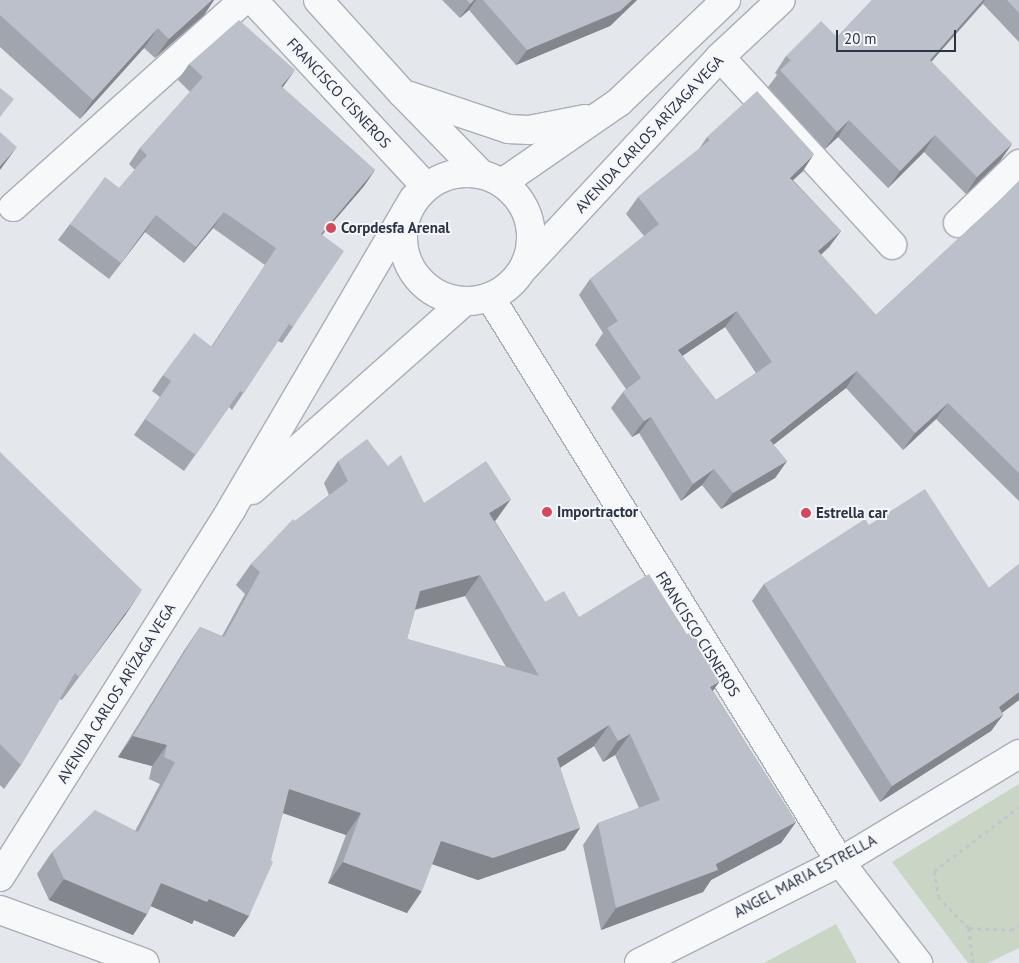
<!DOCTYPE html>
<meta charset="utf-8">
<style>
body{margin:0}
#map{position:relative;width:1019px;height:963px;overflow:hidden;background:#e4e7ec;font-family:"PT Sans",sans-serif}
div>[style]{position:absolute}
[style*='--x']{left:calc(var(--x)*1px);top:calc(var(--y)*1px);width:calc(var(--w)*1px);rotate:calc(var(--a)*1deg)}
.green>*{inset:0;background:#c9d6c5}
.path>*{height:3px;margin-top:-1.5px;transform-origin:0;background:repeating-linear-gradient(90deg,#c2c5cb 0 4px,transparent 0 8px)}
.roads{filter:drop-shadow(1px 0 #a9aeb7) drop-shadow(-1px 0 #a9aeb7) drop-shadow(0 1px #a9aeb7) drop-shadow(0 -1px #a9aeb7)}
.minor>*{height:28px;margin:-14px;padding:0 14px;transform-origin:14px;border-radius:14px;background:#f7f8fa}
.minor>.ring{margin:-14px;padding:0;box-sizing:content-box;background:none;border:28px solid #f7f8fa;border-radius:50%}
.wall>*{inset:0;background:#a1a5ae}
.shaded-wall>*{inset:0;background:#83868d}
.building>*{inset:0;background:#bbc0ca}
.dots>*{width:14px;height:14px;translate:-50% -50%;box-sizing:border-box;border:2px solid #f4f6f9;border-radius:50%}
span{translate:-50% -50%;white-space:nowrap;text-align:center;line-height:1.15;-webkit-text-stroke:4px #f4f6f9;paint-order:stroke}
.street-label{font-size:15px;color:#2b3445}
.poi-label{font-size:15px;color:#2b3445;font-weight:700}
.left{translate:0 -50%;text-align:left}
.scale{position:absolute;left:836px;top:30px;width:120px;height:22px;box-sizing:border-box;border:2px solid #2b3445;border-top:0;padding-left:6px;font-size:15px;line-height:18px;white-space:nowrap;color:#2b3445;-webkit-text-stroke:4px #f4f6f9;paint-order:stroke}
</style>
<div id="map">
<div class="green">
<i style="clip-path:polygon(1019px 784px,1019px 948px,988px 963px,968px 963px,892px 862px)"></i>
<i style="clip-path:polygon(836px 924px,857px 963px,764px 963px)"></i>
</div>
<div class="path">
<i style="--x:969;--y:928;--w:42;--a:2.7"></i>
<i style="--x:1011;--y:930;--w:9;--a:-27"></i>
<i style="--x:973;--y:963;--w:35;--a:-97"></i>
<i style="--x:969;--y:928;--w:42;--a:-135"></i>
<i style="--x:939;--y:898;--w:27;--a:-100"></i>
<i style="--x:934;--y:871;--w:106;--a:-37"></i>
</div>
<div class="roads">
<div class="minor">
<i style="--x:253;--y:0;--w:255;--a:47.2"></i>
<i style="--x:318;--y:0;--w:125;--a:47.9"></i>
<i style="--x:402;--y:93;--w:112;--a:45.7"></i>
<i style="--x:720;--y:57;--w:255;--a:47.5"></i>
<i style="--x:410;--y:96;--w:103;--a:18.6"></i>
<i style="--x:508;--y:129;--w:21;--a:3"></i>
<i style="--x:529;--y:130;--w:57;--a:-11.1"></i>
<i class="ring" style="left:403px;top:173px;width:100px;height:100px"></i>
<i style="--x:502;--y:183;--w:142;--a:-34.7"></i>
<i style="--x:619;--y:102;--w:148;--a:-43.6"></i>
<i style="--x:13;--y:207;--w:310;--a:-41.9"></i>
<i style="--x:958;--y:223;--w:85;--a:-44"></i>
<i style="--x:524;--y:268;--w:288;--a:-47.1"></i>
<i style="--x:720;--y:57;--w:83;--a:-43.1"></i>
<i style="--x:490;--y:297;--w:665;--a:58.22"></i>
<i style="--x:840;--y:862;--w:128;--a:52.3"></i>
<i style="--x:252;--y:490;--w:283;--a:-41.6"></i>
<i style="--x:0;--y:877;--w:436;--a:-57.8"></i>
<i style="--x:232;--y:508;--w:359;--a:-59.6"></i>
<i style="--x:0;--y:910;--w:154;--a:20.1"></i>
<i style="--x:639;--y:963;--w:225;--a:-26.7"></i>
<i style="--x:840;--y:862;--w:209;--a:-31.1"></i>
</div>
</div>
<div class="wall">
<i style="clip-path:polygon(0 0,214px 0,204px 15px,155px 58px,144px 48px,80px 119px,0 47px)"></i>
<i style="clip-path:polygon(442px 0,637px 0,610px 26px,516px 65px,469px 10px,460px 18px)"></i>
<i style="clip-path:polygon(872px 0,1019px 0,1019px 42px,983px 4px,931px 62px,1012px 144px,1000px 161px,966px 194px,924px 152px,888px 188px,838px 137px,825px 149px,768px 87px,777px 75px,775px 73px,786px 56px,837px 37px)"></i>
<i style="clip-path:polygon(189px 64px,283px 88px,375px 170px,364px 186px,322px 235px,293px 327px,282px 343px,278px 341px,232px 410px,229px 407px,184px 471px,134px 435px,160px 397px,152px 391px,163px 375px,211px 347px,265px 265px,213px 228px,184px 263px,145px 232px,109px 279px,58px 240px,70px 224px,119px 188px,135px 170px,129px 164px,140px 148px,190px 92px,178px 80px)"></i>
<i style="clip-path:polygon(evenodd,707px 137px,803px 171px,793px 180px,841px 231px,829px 247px,821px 255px,876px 315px,1000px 200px,1019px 181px,1019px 501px,936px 419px,903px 450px,846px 388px,773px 445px,787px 461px,775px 478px,721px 509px,702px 485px,681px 501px,639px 433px,632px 437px,611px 408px,623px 392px,626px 389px,595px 345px,603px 333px,579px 295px,590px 279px,644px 236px,626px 214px,638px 197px,699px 149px,707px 137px,725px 327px,756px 373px,716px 400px,682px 356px,725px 327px)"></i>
<i style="clip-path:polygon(0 452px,126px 614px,62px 700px,60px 699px,21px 765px,4px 789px,0 785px)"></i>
<i style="clip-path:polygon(evenodd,338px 461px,388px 466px,424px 503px,496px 520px,495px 521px,545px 602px,579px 617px,713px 691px,796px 822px,781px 843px,711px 880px,703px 892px,601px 930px,583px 845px,598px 823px,639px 808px,615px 755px,603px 762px,594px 746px,560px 768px,580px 828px,565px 850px,478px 880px,432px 864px,407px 913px,328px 883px,346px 835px,283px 813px,249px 916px,234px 937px,194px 920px,192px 924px,151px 906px,147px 914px,133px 935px,49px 900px,37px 874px,52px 852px,135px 831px,160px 784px,149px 779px,152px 766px,118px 757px,185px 649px,200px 627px,222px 636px,245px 594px,236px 585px,251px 564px,295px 521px,329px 495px,324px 483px,338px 461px,465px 596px,506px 667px,407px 639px,415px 610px,465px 596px)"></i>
<i style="clip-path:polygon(869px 525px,989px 588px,1019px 564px,1019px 700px,1002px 713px,1003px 715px,991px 731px,880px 802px,752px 601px,764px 584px)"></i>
</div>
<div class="shaded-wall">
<i style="clip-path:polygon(212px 0,214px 0,204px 15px,155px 58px,169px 39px)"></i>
<i style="clip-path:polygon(474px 0,476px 0,469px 10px,460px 18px,470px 4px)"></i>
<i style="clip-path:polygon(632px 0,637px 0,610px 26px,516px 65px,527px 50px)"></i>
<i style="clip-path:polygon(983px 0,985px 0,918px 77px,930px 60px)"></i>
<i style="clip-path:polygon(158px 28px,144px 48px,80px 119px,93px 100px)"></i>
<i style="clip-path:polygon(295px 70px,283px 87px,270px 102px,281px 86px)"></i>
<i style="clip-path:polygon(849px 120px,838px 137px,825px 149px,837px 132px)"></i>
<i style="clip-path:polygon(935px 135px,924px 152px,888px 188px,900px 171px)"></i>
<i style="clip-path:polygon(1012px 144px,1000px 161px,966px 194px,977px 177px)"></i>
<i style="clip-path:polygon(17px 147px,0 170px,0 166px)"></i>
<i style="clip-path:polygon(814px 154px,803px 171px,778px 194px,790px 178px)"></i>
<i style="clip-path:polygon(375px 170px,364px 186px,309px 250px,321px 234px)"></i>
<i style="clip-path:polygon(224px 212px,213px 228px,184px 263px,196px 247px)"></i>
<i style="clip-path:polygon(156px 215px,145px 232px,109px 279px,121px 263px)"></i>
<i style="clip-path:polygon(841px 231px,829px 247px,806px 268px,818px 251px)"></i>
<i style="clip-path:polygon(737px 311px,725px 327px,666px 367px,678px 350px)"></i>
<i style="clip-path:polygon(857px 371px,846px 388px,758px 457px,770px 440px)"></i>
<i style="clip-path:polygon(948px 403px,936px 419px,903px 450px,915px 433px)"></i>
<i style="clip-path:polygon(651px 417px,639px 433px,632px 437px,644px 421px)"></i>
<i style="clip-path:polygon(787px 461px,775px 478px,721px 509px,733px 493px)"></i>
<i style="clip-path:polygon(714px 469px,702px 485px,681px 501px,693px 484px)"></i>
<i style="clip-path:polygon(511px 499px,496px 520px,475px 534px,489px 513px)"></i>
<i style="clip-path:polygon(480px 575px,465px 596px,405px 612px,420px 591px)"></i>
<i style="clip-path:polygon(142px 590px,126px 614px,62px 700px,79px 677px)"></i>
<i style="clip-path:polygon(720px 681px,705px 702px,710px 687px)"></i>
<i style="clip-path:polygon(1019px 692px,1019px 700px,987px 724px,999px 707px)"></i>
<i style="clip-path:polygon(1003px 715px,991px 731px,880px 802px,892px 786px)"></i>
<i style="clip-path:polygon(609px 725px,594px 746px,542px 779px,557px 758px)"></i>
<i style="clip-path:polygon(630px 734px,615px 755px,603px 762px,618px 741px)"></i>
<i style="clip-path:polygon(133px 736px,167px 745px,152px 766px,118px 757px)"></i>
<i style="clip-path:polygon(289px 789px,361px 813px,346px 835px,274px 810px)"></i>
<i style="clip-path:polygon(796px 822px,781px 843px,711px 880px,703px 892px,601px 930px,616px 908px,716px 864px)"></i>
<i style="clip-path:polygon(580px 828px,565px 850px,478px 880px,426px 862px,441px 841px)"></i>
<i style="clip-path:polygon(343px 862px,422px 891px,407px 913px,328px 883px)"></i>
<i style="clip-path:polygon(64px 879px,147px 914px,133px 935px,49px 900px)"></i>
<i style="clip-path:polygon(161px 883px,209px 899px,249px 916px,234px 937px,194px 920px,192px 924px,146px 904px)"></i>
</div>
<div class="building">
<i style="clip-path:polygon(0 0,212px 0,169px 39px,158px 28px,93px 100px,0 15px)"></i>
<i style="clip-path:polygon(467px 0,474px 0,470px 4px)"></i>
<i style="clip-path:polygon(483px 0,632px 0,620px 11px,527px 50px)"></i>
<i style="clip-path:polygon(872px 0,983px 0,930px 60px,1012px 144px,977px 177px,935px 135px,900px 171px,849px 120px,837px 132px,780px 70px,791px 60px,786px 56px,821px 21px,837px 37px)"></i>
<i style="clip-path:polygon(1007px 0,1019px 0,1019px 13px)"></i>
<i style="clip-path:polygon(239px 20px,295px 70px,281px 86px,375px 170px,321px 234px,344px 251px,293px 327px,289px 324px,244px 393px,240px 391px,196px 455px,145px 419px,171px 381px,163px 375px,194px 333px,212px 347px,276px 248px,224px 212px,196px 247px,156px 215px,121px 263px,70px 224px,105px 177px,119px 188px,147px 155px,140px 148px,203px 77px,189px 64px)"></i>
<i style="clip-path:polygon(0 88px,14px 99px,0 117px)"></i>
<i style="clip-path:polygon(evenodd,757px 91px,814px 154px,790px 178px,841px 231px,818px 251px,876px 315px,1000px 200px,1019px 181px,1019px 473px,948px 403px,915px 433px,857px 371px,770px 440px,787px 461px,733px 493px,714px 469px,693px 484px,651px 417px,644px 421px,623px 392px,641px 378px,607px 328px,618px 321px,590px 279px,659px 224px,638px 197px,710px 140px,707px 137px,757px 91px,737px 311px,772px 362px,716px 400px,678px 350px,737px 311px)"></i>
<i style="clip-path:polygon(0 132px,17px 147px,0 166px)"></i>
<i style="clip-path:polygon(evenodd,367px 439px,388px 466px,401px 455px,424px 503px,486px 461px,511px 499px,489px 513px,545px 602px,564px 591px,579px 617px,649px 574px,687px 634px,692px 631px,720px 681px,710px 687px,796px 822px,716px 864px,718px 870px,616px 908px,598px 823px,660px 800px,630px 734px,618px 741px,609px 725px,557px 758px,580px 828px,493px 858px,441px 841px,422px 891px,343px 862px,361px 813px,289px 789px,271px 860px,273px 862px,249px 916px,209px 899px,207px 902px,161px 883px,147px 914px,64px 879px,52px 852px,95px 810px,138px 832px,175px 762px,164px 757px,167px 745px,133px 736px,200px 627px,224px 637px,260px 572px,251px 564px,293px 519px,295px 521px,348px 481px,338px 461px,367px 439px,480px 575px,539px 676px,407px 639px,420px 591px,480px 575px)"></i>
<i style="clip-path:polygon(0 452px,142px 590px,79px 677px,75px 673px,21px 765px,0 744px)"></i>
<i style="clip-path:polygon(925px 489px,989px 588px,1019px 564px,1019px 692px,999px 707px,1003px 715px,892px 786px,764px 584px,865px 519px,869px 525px)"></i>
</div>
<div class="dots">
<i style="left:331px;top:228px;background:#d1495b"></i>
<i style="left:547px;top:512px;background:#d1495b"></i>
<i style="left:806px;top:513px;background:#d1495b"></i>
</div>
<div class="street-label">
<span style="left:339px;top:93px;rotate:47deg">FRANCISCO CISNEROS</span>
<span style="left:649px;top:134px;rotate:-47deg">AVENIDA CARLOS ARÍZAGA VEGA</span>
<span style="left:698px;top:634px;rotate:58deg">FRANCISCO CISNEROS</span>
<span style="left:116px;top:693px;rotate:-58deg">AVENIDA CARLOS ARÍZAGA VEGA</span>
<span style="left:805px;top:876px;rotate:-28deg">ANGEL MARIA ESTRELLA</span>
</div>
<div class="poi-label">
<span class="left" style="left:341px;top:228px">Corpdesfa Arenal</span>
<span class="left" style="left:557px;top:512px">Importractor</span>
<span class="left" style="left:816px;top:513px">Estrella car</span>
</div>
<div class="scale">20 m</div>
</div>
